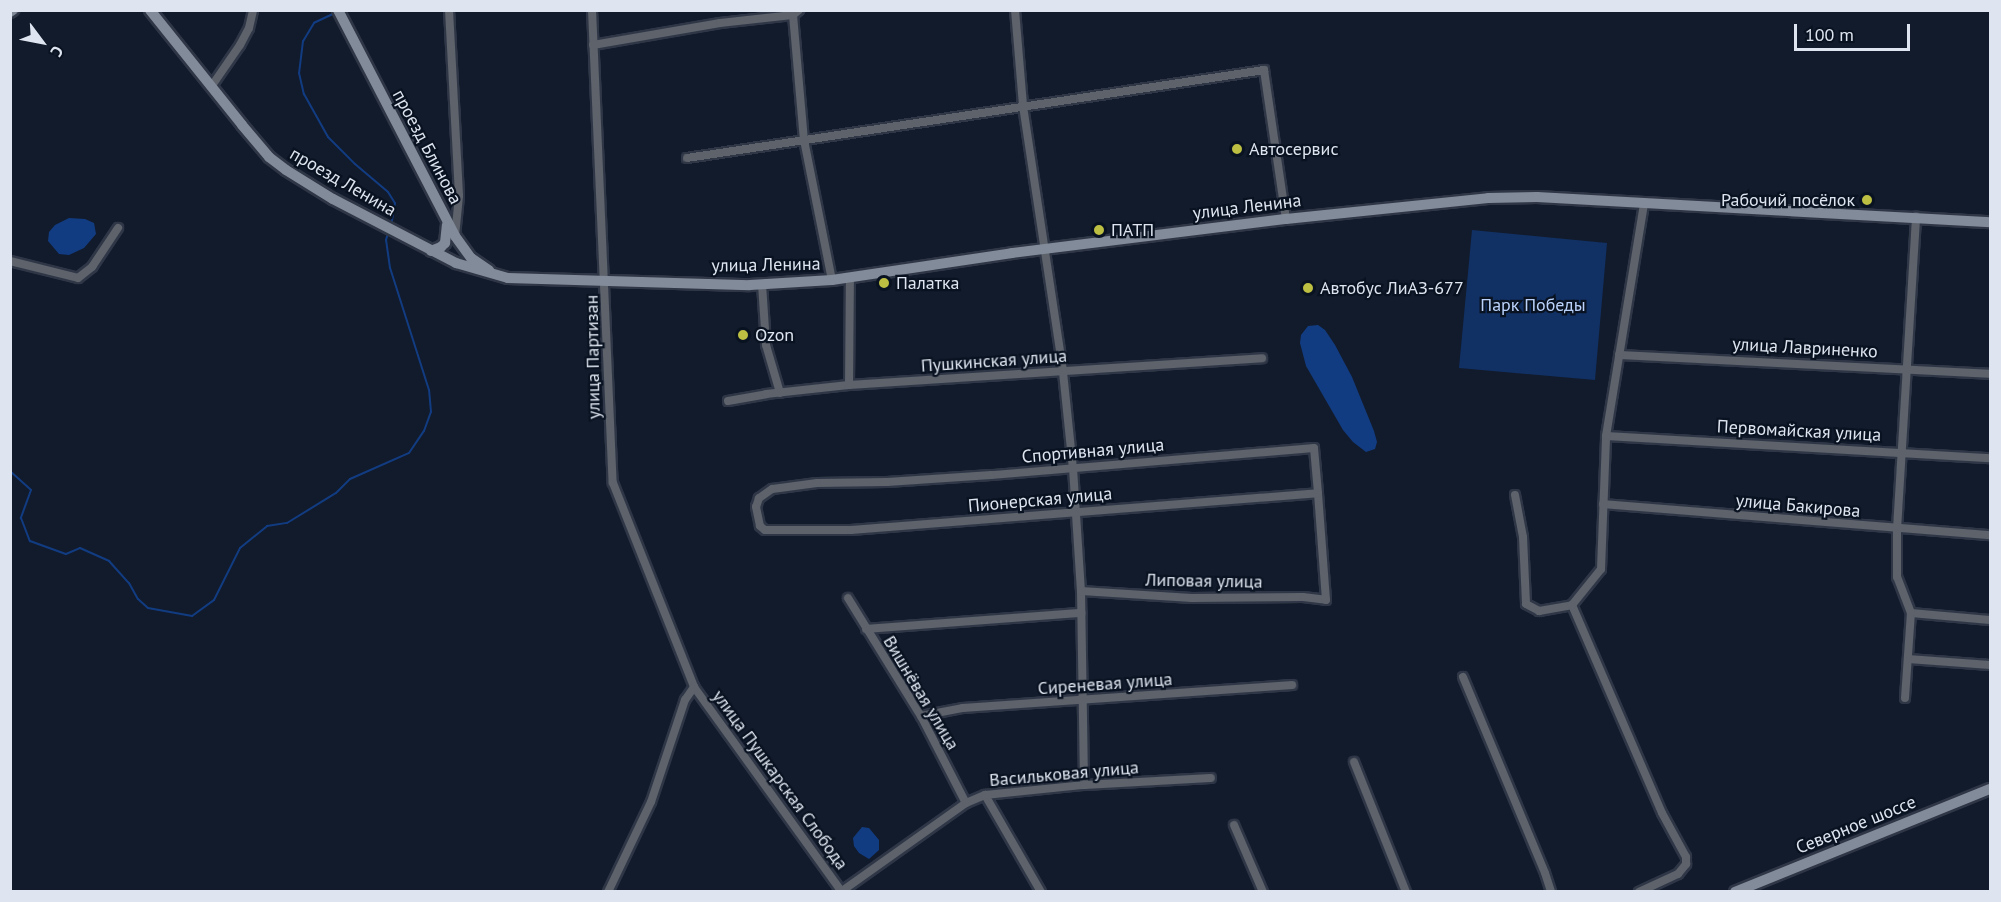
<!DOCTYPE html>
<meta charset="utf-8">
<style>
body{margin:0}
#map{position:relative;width:2001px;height:902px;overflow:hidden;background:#121b2b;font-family:"PT Sans",sans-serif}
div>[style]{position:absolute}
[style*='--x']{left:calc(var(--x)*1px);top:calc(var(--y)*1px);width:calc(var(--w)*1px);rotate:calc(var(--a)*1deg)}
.green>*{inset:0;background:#113064}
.water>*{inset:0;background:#123c82}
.stream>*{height:2px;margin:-1px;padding:0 1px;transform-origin:1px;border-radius:1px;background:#123c82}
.roads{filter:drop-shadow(2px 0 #2f3747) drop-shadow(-2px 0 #2f3747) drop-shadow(0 2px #2f3747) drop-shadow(0 -2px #2f3747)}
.minor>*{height:8px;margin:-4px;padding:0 4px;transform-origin:4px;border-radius:4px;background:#5d626b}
.secondary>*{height:10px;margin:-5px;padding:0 5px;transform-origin:5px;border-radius:5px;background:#828b99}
.dots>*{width:16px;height:16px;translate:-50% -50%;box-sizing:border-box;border:3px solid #091221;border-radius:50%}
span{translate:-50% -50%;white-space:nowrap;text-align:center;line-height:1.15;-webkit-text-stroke:4.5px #091221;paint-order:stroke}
.street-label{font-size:18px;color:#dee5f0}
.poi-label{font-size:18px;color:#dee5f0}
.left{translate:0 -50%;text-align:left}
.right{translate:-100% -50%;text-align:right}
.park-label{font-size:18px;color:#bbd3fc}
.frame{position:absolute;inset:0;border:12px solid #dee5f0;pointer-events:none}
.north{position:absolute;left:12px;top:12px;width:60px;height:60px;-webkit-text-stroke:4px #091221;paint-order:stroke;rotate:122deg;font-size:16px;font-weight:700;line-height:24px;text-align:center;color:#dee5f0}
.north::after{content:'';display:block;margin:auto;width:21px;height:27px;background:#dee5f0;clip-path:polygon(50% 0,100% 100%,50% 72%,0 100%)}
.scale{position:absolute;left:1794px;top:24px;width:116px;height:27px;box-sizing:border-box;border:3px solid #dee5f0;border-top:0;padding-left:8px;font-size:18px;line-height:21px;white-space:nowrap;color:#dee5f0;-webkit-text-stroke:4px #091221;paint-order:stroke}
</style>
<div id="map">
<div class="green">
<i style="clip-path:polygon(1472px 230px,1607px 243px,1595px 380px,1459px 368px)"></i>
</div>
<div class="water">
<i style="clip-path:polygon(69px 218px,85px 219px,94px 223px,96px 234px,84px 248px,69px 255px,59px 254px,48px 241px,49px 232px,55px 225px)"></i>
<i style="clip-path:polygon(1318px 325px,1325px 330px,1335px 345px,1352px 377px,1374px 431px,1377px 442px,1375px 449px,1366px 452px,1353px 442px,1343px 430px,1306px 366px,1300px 343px,1301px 335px,1308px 326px)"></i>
<i style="clip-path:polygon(862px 827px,869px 828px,879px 840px,879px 850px,869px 859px,859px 853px,854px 846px,853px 838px)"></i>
</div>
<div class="stream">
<i style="--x:335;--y:13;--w:23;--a:155"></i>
<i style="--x:314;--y:23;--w:21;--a:121"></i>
<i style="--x:303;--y:41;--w:32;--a:97"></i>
<i style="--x:299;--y:73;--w:22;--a:77"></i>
<i style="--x:304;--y:94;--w:49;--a:60.8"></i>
<i style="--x:328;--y:137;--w:38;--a:45"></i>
<i style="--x:355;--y:164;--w:43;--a:40.3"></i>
<i style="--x:388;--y:192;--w:13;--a:58"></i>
<i style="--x:395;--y:203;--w:22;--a:100"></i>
<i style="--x:10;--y:471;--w:28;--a:42"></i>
<i style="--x:31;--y:490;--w:30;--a:110"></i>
<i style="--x:21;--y:518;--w:25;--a:69"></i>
<i style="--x:30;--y:541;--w:38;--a:20"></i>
<i style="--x:66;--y:554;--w:15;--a:-23"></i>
<i style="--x:80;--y:548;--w:32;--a:24"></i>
<i style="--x:109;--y:561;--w:30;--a:48"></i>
<i style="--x:129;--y:583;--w:18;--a:61"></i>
<i style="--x:138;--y:599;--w:13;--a:42"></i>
<i style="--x:148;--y:608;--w:45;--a:10.3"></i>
<i style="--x:192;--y:616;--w:27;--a:-36"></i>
<i style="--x:214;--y:600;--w:58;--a:-63.4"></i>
<i style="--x:240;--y:548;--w:35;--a:-39"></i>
<i style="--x:267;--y:526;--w:20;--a:-9"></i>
<i style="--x:287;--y:523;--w:57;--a:-31.5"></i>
<i style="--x:336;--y:493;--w:20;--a:-45"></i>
<i style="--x:350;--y:479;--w:64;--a:-23.8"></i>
<i style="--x:409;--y:453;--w:27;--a:-56"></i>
<i style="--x:424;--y:431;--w:20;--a:-70"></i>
<i style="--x:431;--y:412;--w:22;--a:-95"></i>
<i style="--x:429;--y:390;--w:128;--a:-107.7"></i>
<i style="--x:390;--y:268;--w:28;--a:-98"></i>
<i style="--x:386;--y:240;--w:7;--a:-74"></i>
</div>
<div class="roads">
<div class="minor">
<i style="--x:449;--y:10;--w:186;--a:86.9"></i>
<i style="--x:459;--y:196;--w:40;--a:95.7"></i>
<i style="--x:592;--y:10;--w:473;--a:87.5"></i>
<i style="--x:613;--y:483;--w:219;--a:68.3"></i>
<i style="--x:694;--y:687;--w:253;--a:54.2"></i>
<i style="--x:1015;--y:10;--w:96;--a:85.2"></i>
<i style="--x:1023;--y:106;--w:269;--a:81.4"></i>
<i style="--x:1063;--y:372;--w:97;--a:84.1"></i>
<i style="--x:1073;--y:468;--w:123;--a:86.3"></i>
<i style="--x:1081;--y:591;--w:194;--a:89.1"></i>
<i style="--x:793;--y:15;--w:125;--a:85"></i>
<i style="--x:804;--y:140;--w:143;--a:78.7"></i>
<i style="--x:593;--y:45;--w:129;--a:-9.8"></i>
<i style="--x:720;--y:23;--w:73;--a:-6.3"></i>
<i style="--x:793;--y:15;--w:8;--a:-40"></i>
<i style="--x:211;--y:87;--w:51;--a:-55.4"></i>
<i style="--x:240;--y:45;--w:19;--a:-62"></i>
<i style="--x:249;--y:28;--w:18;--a:-77"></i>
<i style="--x:687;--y:158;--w:584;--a:-8.67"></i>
<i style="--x:1264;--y:70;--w:151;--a:81.6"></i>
<i style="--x:10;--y:261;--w:70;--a:14"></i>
<i style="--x:78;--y:278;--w:18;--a:-38"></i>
<i style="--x:92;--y:267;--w:47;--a:-56.3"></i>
<i style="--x:762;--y:284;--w:61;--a:86.2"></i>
<i style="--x:766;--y:345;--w:50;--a:73.7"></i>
<i style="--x:1619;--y:355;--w:371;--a:2.9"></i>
<i style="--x:849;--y:385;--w:108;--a:-89.5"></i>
<i style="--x:728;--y:401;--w:39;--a:-10"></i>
<i style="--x:766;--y:394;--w:83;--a:-6.2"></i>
<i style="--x:849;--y:385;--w:414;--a:-3.7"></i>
<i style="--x:1606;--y:436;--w:385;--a:3.3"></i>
<i style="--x:1515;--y:495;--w:43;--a:79.2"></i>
<i style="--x:1523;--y:537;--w:67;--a:87.4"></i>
<i style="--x:1526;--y:604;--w:15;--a:28"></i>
<i style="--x:1539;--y:611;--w:34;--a:-10"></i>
<i style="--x:1603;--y:504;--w:388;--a:4.6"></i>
<i style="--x:1081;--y:591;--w:111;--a:3.6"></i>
<i style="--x:1192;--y:598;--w:111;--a:-0.5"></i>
<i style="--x:1303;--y:597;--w:23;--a:7"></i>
<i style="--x:1326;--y:600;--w:107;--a:-94.3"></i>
<i style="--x:1318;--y:493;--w:45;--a:-95.1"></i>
<i style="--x:1314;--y:448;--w:324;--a:175.2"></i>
<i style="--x:991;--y:475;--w:104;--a:176.1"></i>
<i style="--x:887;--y:482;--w:70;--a:179.2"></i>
<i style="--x:817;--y:483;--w:45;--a:172.4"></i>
<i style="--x:772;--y:489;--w:16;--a:145"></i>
<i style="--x:759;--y:498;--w:9;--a:108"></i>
<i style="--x:756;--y:507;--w:19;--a:78"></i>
<i style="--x:760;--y:526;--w:6;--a:39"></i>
<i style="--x:765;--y:530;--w:86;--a:0"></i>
<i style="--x:851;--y:530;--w:468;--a:-4.5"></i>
<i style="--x:848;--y:598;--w:139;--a:58.3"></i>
<i style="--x:921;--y:716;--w:98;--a:62.7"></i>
<i style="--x:1911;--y:613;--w:79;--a:5.1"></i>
<i style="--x:866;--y:629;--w:216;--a:-4.3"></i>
<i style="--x:1908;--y:659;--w:82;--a:4.2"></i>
<i style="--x:1463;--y:677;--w:212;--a:67.3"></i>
<i style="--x:1545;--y:873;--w:20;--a:72"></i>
<i style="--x:1905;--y:698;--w:85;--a:-86"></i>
<i style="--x:1911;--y:613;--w:39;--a:-111"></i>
<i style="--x:1897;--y:577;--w:48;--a:-90"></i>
<i style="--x:1897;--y:529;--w:313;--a:-86.5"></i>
<i style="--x:921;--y:716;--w:43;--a:-10.8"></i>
<i style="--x:963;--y:708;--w:330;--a:-4"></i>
<i style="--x:1354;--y:762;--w:140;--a:68.2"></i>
<i style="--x:985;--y:795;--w:112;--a:60"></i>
<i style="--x:1234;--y:825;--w:73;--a:66.6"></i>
<i style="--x:842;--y:891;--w:152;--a:-35.4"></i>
<i style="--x:966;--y:803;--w:21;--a:-23"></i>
<i style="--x:985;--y:795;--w:100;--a:-5.8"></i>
<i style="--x:1084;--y:785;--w:127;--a:-3.2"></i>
<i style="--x:608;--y:892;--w:100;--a:-64.5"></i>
<i style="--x:651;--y:802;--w:108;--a:-71.6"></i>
<i style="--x:685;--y:700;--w:16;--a:-55"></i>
<i style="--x:1639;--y:892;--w:43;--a:-24.8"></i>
<i style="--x:1678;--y:874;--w:13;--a:-51"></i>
<i style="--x:1686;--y:864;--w:7;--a:-90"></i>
<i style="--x:1686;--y:857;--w:50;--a:-118.6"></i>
<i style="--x:1662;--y:813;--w:227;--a:-113.4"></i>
<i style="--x:1572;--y:605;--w:46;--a:-51.1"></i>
<i style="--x:1601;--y:569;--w:133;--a:-87.8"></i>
<i style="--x:1606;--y:436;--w:236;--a:-80.7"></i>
</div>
<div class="secondary">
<i style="--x:150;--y:10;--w:147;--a:51.3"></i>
<i style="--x:242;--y:125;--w:42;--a:49.8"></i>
<i style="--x:269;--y:157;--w:21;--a:37"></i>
<i style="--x:286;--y:170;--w:55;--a:31.7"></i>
<i style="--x:333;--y:199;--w:139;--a:27.5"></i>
<i style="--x:456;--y:263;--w:54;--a:16.1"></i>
<i style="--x:508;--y:278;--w:242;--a:1.7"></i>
<i style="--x:750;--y:285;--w:82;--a:-3.5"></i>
<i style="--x:832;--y:280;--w:182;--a:-8.5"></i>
<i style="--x:1012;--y:253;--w:276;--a:-7.1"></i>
<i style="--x:1286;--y:219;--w:203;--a:-5.9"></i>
<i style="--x:1488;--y:198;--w:49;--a:-1.2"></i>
<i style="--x:1537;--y:197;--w:454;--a:3.2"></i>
<i style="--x:338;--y:10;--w:254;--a:62.6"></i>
<i style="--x:455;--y:236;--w:27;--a:54"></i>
<i style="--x:471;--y:258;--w:22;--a:34"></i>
<i style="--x:10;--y:12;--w:4;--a:-34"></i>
<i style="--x:431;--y:251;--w:11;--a:-22"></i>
<i style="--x:441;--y:247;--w:6;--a:-45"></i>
<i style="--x:445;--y:243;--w:18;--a:-84"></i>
<i style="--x:1735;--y:892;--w:275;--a:-22"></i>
</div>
</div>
<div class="dots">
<i style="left:1237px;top:149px;background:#bdbf43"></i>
<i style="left:1867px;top:200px;background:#bdbf43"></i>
<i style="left:1099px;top:230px;background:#bdbf43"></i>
<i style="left:884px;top:283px;background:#bdbf43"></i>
<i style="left:1308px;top:288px;background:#bdbf43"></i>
<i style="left:743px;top:335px;background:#bdbf43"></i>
</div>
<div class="street-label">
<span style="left:427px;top:147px;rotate:62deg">проезд Блинова</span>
<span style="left:343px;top:182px;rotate:30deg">проезд Ленина</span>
<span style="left:1247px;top:207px;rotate:-7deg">улица Ленина</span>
<span style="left:766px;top:265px;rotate:-1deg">улица Ленина</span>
<span style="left:1805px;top:348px;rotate:3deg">улица Лавриненко</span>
<span style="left:593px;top:357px;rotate:-91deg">улица Партизан</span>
<span style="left:994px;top:361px;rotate:-4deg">Пушкинская улица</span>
<span style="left:1799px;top:431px;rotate:3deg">Первомайская улица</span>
<span style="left:1093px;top:451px;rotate:-5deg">Спортивная улица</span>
<span style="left:1040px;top:500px;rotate:-5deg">Пионерская улица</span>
<span style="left:1798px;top:506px;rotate:5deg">улица Бакирова</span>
<span style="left:1204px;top:581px;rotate:1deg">Липовая улица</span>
<span style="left:1105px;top:684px;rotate:-4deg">Сиреневая улица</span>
<span style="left:921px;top:693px;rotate:59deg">Вишнёвая улица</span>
<span style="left:1064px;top:774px;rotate:-5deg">Васильковая улица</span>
<span style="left:780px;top:780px;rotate:54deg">улица Пушкарская Слобода</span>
<span style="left:1856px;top:825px;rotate:-22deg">Северное шоссе</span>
</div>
<div class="poi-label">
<span class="left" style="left:1249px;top:149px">Автосервис</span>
<span class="right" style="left:1855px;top:200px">Рабочий посёлок</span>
<span class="left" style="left:1111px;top:230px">ПАТП</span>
<span class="left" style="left:896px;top:283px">Палатка</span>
<span class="left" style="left:1320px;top:288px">Автобус ЛиАЗ-677</span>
<span class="left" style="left:755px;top:335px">Ozon</span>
</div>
<div class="park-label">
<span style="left:1533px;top:305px">Парк Победы</span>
</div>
<div class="frame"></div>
<div class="north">С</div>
<div class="scale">100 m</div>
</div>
